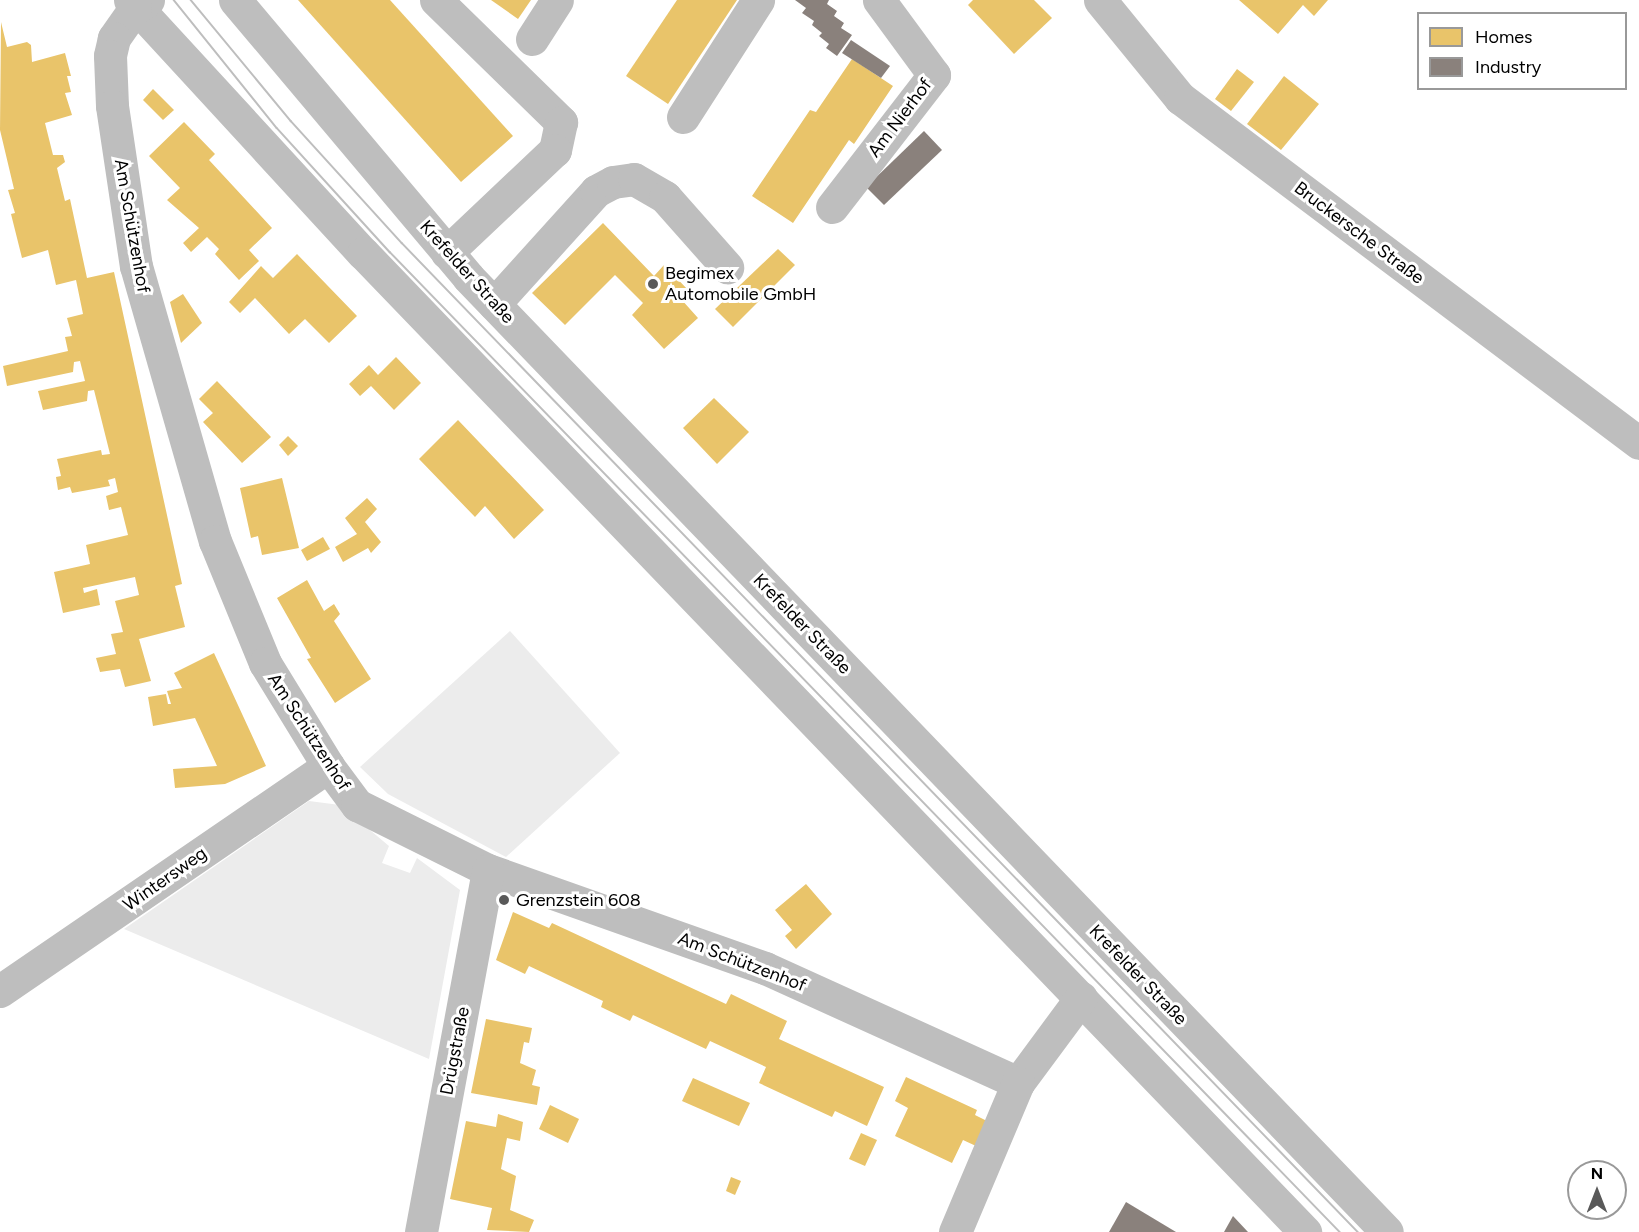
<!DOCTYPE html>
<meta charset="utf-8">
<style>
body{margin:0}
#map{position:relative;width:1639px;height:1232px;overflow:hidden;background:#fff;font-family:Figtree,sans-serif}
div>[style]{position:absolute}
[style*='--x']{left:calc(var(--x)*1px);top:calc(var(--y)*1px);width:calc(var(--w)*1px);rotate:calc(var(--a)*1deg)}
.green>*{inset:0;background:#ececec}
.homes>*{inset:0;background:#e9c46a}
.industry>*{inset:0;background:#8a817c}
.minor>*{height:33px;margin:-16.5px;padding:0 16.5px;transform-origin:16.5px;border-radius:16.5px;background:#bebebe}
.tram>*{height:1.5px;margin:-0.75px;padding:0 0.75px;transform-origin:0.75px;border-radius:0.75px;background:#bebebe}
.dots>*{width:16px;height:16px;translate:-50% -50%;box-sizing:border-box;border:3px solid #fff;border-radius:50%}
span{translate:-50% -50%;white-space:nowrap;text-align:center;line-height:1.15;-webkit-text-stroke:6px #fff;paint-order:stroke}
.street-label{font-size:18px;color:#000}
.poi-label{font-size:18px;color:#000}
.left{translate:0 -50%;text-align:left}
.legend{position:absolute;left:1417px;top:12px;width:210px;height:78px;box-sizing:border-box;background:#fff;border:2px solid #999;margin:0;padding:8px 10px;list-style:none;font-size:18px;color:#000}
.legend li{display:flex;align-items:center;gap:12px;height:30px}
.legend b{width:30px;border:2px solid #999}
.north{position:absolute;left:1567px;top:1160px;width:60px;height:60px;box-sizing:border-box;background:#fff;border:2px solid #999;border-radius:50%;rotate:0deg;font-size:16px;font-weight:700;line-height:24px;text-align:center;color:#000}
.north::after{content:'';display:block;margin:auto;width:21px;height:27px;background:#595959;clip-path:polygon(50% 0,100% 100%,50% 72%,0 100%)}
</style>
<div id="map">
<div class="green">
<i style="clip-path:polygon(510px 631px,620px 753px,506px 857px,388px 794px,360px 767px)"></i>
<i style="clip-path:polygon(309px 801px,340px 805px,389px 846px,382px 863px,410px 873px,417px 858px,460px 890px,429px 1059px,124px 929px)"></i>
</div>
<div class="homes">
<i style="clip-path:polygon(298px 0,390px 0,513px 136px,461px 182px)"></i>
<i style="clip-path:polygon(491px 0,531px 0,518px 19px)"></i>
<i style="clip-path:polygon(677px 0,737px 0,668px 104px,626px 76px)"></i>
<i style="clip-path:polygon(973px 0,1034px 0,1052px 18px,1014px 54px,968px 5px)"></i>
<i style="clip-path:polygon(1239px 0,1328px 0,1314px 16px,1303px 5px,1278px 34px)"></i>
<i style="clip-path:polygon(1px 22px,7px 47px,27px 42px,31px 45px,32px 62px,65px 53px,71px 76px,67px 76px,71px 92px,65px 93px,72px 115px,45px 123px,53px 155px,63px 155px,65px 162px,57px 168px,65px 201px,70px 199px,87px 278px,114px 272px,182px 584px,175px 586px,185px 627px,139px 639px,151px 681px,125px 687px,120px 669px,100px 672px,96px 658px,116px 654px,111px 634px,123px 632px,115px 601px,139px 595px,135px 577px,83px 588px,84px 593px,97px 589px,100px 605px,63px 613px,54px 572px,90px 564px,86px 545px,128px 535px,121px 507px,109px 510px,106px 496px,118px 492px,115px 478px,108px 480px,110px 486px,72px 493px,70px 487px,58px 490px,56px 477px,61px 476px,57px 459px,101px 450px,102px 455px,110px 454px,94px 390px,88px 391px,87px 401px,43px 410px,38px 391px,85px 381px,80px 361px,74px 362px,73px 372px,7px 386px,3px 366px,68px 351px,65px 337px,72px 336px,67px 318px,83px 314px,76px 280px,56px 285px,48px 250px,22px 258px,11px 214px,15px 213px,8px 190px,14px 189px,0 130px)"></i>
<i style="clip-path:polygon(852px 59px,893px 86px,854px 144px,849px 140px,793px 223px,752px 196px,810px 110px,816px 112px)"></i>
<i style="clip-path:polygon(1237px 69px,1254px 82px,1231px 111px,1215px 99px)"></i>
<i style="clip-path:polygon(1284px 76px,1319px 104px,1281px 150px,1247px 124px)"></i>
<i style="clip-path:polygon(153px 89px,174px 110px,163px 120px,143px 100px)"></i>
<i style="clip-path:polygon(184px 122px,215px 154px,209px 160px,272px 228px,249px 250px,259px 261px,239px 280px,215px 254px,219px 249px,207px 237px,191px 252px,183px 243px,199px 228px,167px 200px,180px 188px,149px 156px)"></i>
<i style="clip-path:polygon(603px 223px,654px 276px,664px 265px,690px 292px,681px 299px,698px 318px,664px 349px,632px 315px,643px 303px,615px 275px,565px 325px,532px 293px)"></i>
<i style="clip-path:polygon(778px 249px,795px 265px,733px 327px,715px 309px)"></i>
<i style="clip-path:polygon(297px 254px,357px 316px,329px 343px,305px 319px,289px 334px,255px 298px,240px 313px,229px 302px,261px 266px,273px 278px)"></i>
<i style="clip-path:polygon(183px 294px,202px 323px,181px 343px,170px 302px)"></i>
<i style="clip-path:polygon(396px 357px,421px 383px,394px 410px,371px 386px,360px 396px,349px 384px,369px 365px,378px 375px)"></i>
<i style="clip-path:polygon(217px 381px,271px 437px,242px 463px,203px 422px,213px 413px,199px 399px)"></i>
<i style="clip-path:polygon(714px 398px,749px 432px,717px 464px,683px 428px)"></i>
<i style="clip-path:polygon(458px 420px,544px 510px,514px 539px,485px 506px,475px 517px,419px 459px)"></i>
<i style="clip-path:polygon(288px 436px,298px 446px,288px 456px,279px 445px)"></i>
<i style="clip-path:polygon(282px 478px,299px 548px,262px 555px,258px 536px,251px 538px,240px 488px)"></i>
<i style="clip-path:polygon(367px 498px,377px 509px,365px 522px,381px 542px,371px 553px,368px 548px,343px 562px,335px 547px,357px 534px,345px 518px)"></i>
<i style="clip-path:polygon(323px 537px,330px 549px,307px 561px,301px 550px)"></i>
<i style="clip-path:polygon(307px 580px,324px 611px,334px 604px,340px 614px,334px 621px,371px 679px,335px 703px,307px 659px,311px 658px,277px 598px)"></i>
<i style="clip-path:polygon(214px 653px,266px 766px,225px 784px,175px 788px,173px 769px,217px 766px,195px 718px,153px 726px,148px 697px,166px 694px,168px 704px,171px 704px,167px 691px,182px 688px,174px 673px)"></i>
<i style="clip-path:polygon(806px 884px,832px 914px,796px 949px,785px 936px,792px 930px,775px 910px)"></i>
<i style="clip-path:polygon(513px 912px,549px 928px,552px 923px,726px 1004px,731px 994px,787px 1021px,779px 1039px,884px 1087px,867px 1126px,835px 1111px,832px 1117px,759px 1083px,766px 1067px,710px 1041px,706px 1049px,633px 1015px,630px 1021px,601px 1007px,603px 1001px,529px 966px,525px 974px,496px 960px)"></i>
<i style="clip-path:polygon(486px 1019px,532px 1028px,529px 1043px,524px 1042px,520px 1063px,536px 1070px,532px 1085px,540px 1087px,537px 1105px,471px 1093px)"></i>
<i style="clip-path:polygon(906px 1077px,977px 1110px,975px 1115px,987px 1121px,976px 1146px,963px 1140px,952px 1163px,895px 1136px,908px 1108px,895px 1101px)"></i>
<i style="clip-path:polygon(693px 1078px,750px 1103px,739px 1126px,682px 1101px)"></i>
<i style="clip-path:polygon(550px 1105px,579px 1119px,568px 1143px,539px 1129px)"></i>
<i style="clip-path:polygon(498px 1114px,523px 1122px,520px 1141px,507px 1138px,501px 1169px,516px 1176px,510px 1210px,534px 1220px,529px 1232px,487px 1230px,492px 1208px,450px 1199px,466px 1121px,496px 1127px)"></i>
<i style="clip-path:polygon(861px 1133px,877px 1140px,865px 1166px,849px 1159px)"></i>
<i style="clip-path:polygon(731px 1177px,741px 1181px,735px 1195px,726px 1191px)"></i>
</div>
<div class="industry">
<i style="clip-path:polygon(795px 0,829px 0,827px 4px,837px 11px,834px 16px,844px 23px,841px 28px,852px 35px,837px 56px,826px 48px,829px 44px,819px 36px,822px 33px,812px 25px,814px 21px,802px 13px,806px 8px)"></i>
<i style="clip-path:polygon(851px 40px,890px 66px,881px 78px,842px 53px)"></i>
<i style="clip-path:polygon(924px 131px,942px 150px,884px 205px,866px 187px)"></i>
<i style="clip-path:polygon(1126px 1202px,1176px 1232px,1109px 1232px)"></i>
<i style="clip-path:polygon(1233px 1216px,1248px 1232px,1224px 1232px)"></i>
</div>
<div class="minor">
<i style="--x:130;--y:0;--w:344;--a:47.4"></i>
<i style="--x:363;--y:253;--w:1359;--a:46.1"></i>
<i style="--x:148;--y:0;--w:15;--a:148"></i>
<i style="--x:135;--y:8;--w:37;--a:125"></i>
<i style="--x:114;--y:38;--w:18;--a:103"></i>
<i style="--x:110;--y:56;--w:50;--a:87.7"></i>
<i style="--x:112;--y:106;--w:162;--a:81.5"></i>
<i style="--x:136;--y:266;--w:286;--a:74"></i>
<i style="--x:215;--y:541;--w:132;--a:67.7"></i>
<i style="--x:265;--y:663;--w:121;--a:58.5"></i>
<i style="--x:328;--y:766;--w:49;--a:53.4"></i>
<i style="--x:357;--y:805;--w:146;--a:26.4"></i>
<i style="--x:488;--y:870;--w:294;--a:19.5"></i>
<i style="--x:765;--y:968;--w:278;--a:24.4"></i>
<i style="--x:1018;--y:1083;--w:106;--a:-53.5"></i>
<i style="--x:235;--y:0;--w:362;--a:49.9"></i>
<i style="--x:468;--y:277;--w:1325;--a:46.1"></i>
<i style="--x:436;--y:0;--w:175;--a:44.3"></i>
<i style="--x:561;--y:122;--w:29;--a:102"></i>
<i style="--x:555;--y:150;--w:149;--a:136.6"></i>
<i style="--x:1100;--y:0;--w:127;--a:50.8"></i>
<i style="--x:1180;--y:98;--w:574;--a:36.93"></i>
<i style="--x:532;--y:39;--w:46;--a:-57.3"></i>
<i style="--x:683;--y:117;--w:139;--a:-57.3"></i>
<i style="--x:832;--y:207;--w:167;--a:-52.3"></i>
<i style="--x:934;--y:75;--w:93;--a:-126.3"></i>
<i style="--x:494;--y:304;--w:152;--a:-47.9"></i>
<i style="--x:596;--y:191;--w:19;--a:-28"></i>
<i style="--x:613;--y:182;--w:21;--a:-8"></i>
<i style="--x:634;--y:179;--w:36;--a:30"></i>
<i style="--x:665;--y:197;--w:94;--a:48.5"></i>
<i style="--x:0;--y:991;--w:398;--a:-34.4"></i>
<i style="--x:421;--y:1232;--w:368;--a:-79.5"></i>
<i style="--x:955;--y:1232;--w:162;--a:-67.1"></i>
</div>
<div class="tram">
<i style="--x:174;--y:0;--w:164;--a:51.2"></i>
<i style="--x:277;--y:128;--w:168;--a:47.7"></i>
<i style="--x:390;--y:252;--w:1365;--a:45.89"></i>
<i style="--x:191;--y:0;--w:157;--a:50.4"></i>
<i style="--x:291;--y:121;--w:165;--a:47.7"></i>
<i style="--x:402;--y:243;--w:1376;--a:45.97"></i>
</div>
<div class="dots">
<i style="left:653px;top:284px;background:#595959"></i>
<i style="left:504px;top:900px;background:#595959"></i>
</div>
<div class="street-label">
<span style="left:900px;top:118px;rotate:-53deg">Am Nierhof</span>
<span style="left:132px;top:226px;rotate:80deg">Am Schützenhof</span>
<span style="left:1359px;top:233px;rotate:37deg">Bruckersche Straße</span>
<span style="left:467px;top:272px;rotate:48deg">Krefelder Straße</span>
<span style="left:802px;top:624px;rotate:46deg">Krefelder Straße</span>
<span style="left:309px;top:732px;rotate:57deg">Am Schützenhof</span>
<span style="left:165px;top:879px;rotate:-35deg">Wintersweg</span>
<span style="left:742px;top:962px;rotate:21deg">Am Schützenhof</span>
<span style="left:1138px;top:975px;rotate:46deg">Krefelder Straße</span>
<span style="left:455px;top:1051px;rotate:-79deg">Drügstraße</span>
</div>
<div class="poi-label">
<span class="left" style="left:665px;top:284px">Begimex<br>Automobile GmbH</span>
<span class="left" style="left:516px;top:900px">Grenzstein 608</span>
</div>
<ul class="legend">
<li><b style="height:16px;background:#e9c46a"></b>Homes</li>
<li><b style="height:16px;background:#8a817c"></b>Industry</li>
</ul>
<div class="north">N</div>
</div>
